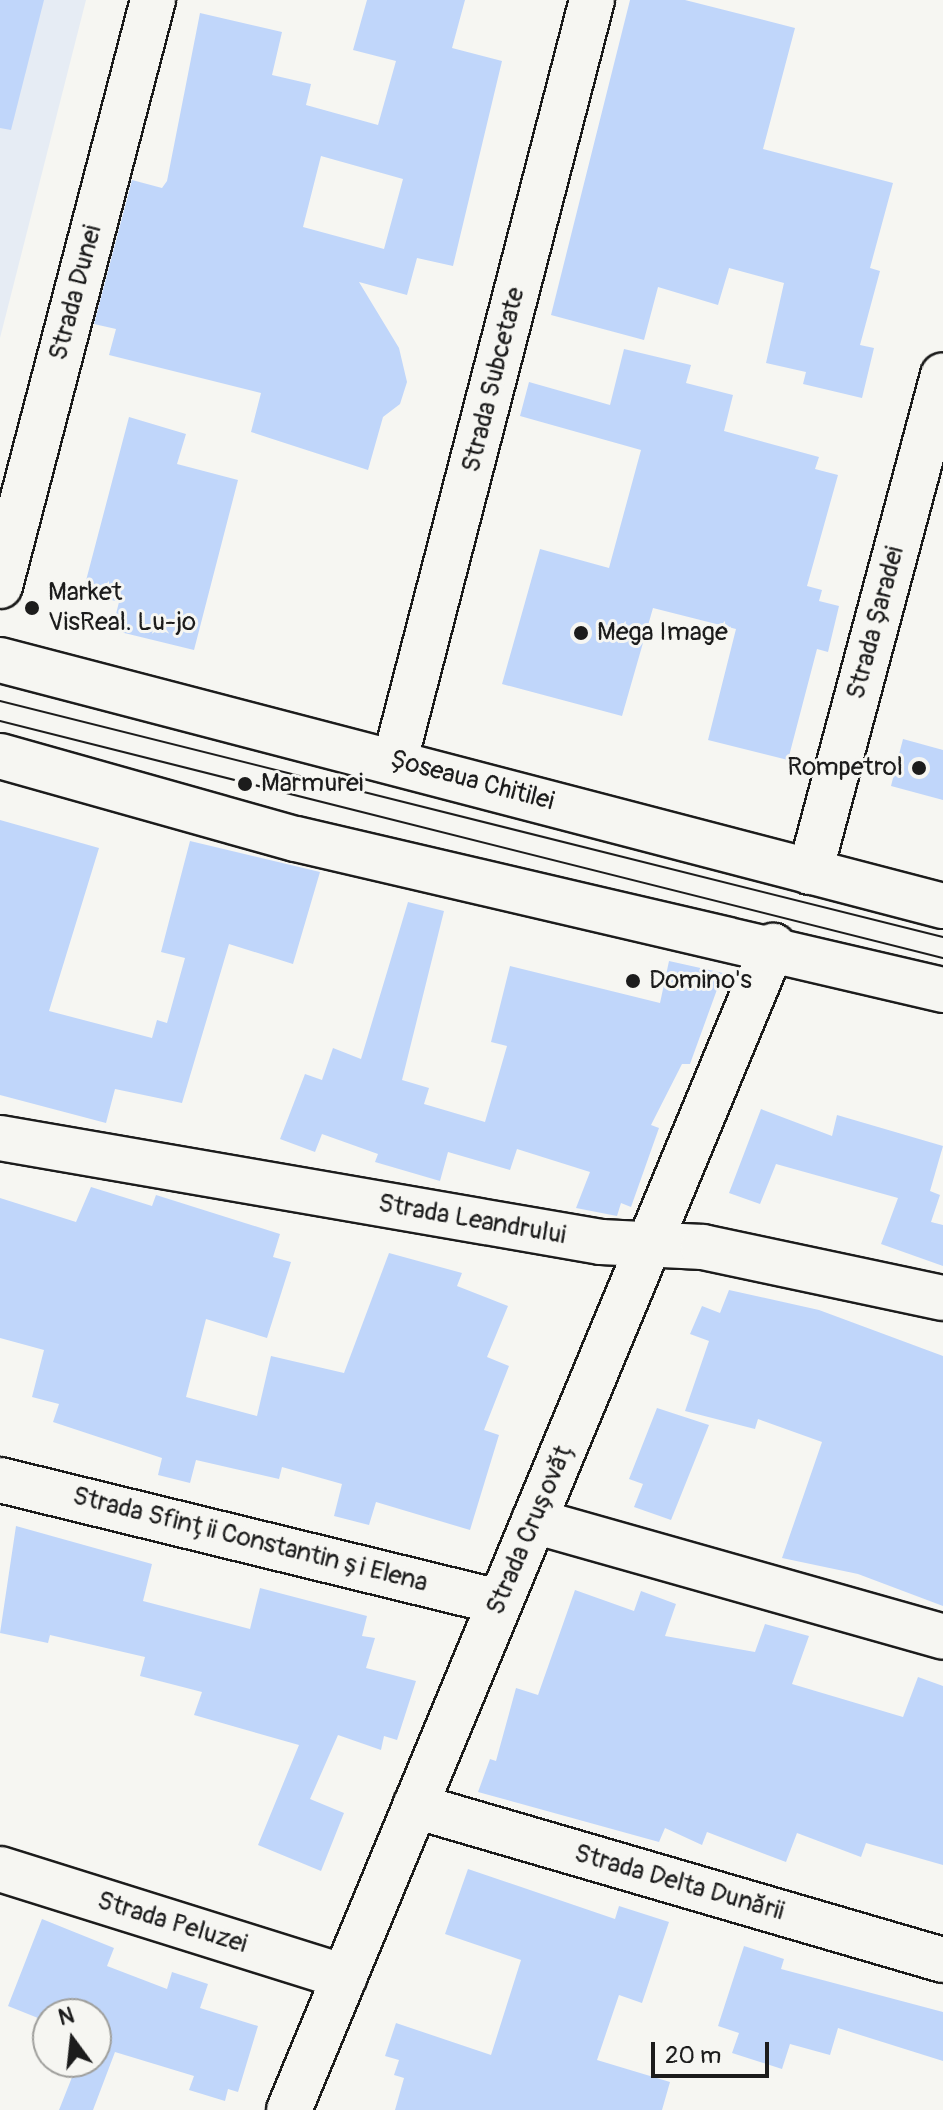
<!DOCTYPE html>
<meta charset="utf-8">
<style>
body{margin:0}
#map{position:relative;width:943px;height:2110px;overflow:hidden;background:#f6f6f2;font-family:Pangolin,sans-serif}
div>[style]{position:absolute}
[style*='--x']{left:calc(var(--x)*1px);top:calc(var(--y)*1px);width:calc(var(--w)*1px);rotate:calc(var(--a)*1deg)}
.built>*{inset:0;background:#e6ecf4}
.building>*{inset:0;background:#c0d6fa}
.roads{filter:drop-shadow(2px 0 #1c1c1c) drop-shadow(-2px 0 #1c1c1c) drop-shadow(0 2px #1c1c1c) drop-shadow(0 -2px #1c1c1c)}
.minor>*{height:44px;margin:-22px;padding:0 22px;transform-origin:22px;border-radius:22px;background:#f6f6f2}
.major>*{height:44px;margin:-22px;padding:0 22px;transform-origin:22px;border-radius:22px;background:#f6f6f2}
.tram>*{height:2px;margin:-1px;padding:0 1px;transform-origin:1px;border-radius:1px;background:#1c1c1c}
.dots>*{width:22px;height:22px;translate:-50% -50%;box-sizing:border-box;border:4px solid #f6f6f2;border-radius:50%}
span{translate:-50% -50%;white-space:nowrap;text-align:center;line-height:1.15;-webkit-text-stroke:6px #f6f6f2;paint-order:stroke}
.street-label{font-size:26px;color:#1c1c1c}
.poi-label{font-size:26px;color:#1c1c1c}
.left{translate:0 -50%;text-align:left}
.right{translate:-100% -50%;text-align:right}
.north{position:absolute;left:32px;top:1998px;width:80px;height:80px;box-sizing:border-box;background:#f6f6f2;border:2px solid #9f9f9c;border-radius:50%;rotate:345deg;font-size:22px;font-weight:700;line-height:32px;text-align:center;color:#1c1c1c}
.north::after{content:'';display:block;margin:auto;width:28px;height:36px;background:#1c1c1c;clip-path:polygon(50% 0,100% 100%,50% 72%,0 100%)}
.scale{position:absolute;left:651px;top:2042px;width:118px;height:36px;box-sizing:border-box;border:4px solid #1c1c1c;border-top:0;padding-left:10px;font-size:24px;line-height:28px;white-space:nowrap;color:#1c1c1c;-webkit-text-stroke:6px #f6f6f2;paint-order:stroke}
</style>
<div id="map">
<div class="built">
<i style="clip-path:polygon(0 0,86px 0,0 338px)"></i>
</div>
<div class="building">
<i style="clip-path:polygon(0 0,44px 0,11px 130px,0 128px)"></i>
<i style="clip-path:polygon(evenodd,367px 0,465px 0,452px 48px,502px 61px,453px 266px,417px 258px,407px 295px,359px 282px,399px 348px,407px 382px,400px 404px,383px 417px,368px 470px,251px 432px,261px 393px,109px 355px,116px 329px,94px 324px,132px 180px,162px 188px,167px 181px,200px 13px,282px 32px,272px 75px,311px 84px,306px 105px,378px 125px,396px 61px,353px 50px,367px 0,321px 156px,403px 179px,384px 249px,303px 227px,321px 156px)"></i>
<i style="clip-path:polygon(630px 0,685px 0,795px 28px,763px 149px,893px 183px,870px 268px,880px 271px,860px 345px,874px 348px,862px 398px,803px 384px,806px 372px,766px 363px,784px 283px,729px 268px,718px 305px,658px 287px,644px 340px,551px 315px)"></i>
<i style="clip-path:polygon(624px 349px,691px 365px,686px 383px,733px 395px,724px 431px,819px 457px,815px 469px,838px 475px,807px 586px,822px 590px,819px 601px,839px 606px,828px 652px,817px 649px,788px 760px,708px 740px,736px 629px,653px 608px,622px 716px,502px 684px,540px 549px,609px 568px,641px 450px,520px 416px,529px 382px,610px 405px)"></i>
<i style="clip-path:polygon(129px 417px,186px 434px,177px 464px,238px 480px,194px 650px,112px 630px,119px 602px,83px 592px)"></i>
<i style="clip-path:polygon(903px 739px,943px 750px,943px 800px,891px 786px)"></i>
<i style="clip-path:polygon(0 820px,99px 848px,49px 1011px,152px 1038px,157px 1020px,167px 1023px,185px 958px,161px 952px,190px 841px,320px 872px,293px 964px,229px 944px,182px 1103px,115px 1089px,106px 1123px,0 1095px)"></i>
<i style="clip-path:polygon(408px 902px,444px 911px,402px 1080px,429px 1088px,424px 1104px,485px 1122px,507px 1046px,491px 1042px,510px 966px,660px 1003px,669px 961px,723px 973px,690px 1064px,682px 1064px,651px 1125px,659px 1128px,631px 1207px,621px 1203px,617px 1216px,576px 1208px,590px 1172px,517px 1149px,510px 1170px,448px 1152px,440px 1181px,375px 1162px,378px 1154px,322px 1134px,315px 1152px,280px 1139px,305px 1074px,322px 1080px,333px 1048px,361px 1059px)"></i>
<i style="clip-path:polygon(761px 1109px,832px 1136px,837px 1115px,943px 1146px,930px 1191px,940px 1195px,931px 1222px,943px 1225px,943px 1266px,881px 1244px,898px 1198px,776px 1164px,760px 1204px,729px 1193px)"></i>
<i style="clip-path:polygon(91px 1187px,152px 1206px,156px 1195px,280px 1234px,273px 1257px,291px 1262px,267px 1338px,206px 1319px,186px 1397px,257px 1416px,271px 1356px,344px 1373px,389px 1253px,462px 1273px,457px 1286px,508px 1306px,487px 1357px,509px 1366px,484px 1430px,499px 1435px,470px 1530px,376px 1502px,369px 1525px,334px 1516px,342px 1484px,282px 1467px,279px 1479px,196px 1460px,190px 1483px,158px 1475px,162px 1458px,53px 1422px,59px 1404px,32px 1397px,44px 1350px,0 1338px,0 1198px,76px 1222px)"></i>
<i style="clip-path:polygon(729px 1290px,819px 1310px,943px 1356px,943px 1606px,858px 1574px,782px 1558px,822px 1442px,758px 1419px,755px 1429px,685px 1411px,709px 1341px,690px 1334px,702px 1306px,720px 1313px)"></i>
<i style="clip-path:polygon(657px 1408px,709px 1425px,671px 1520px,634px 1507px,643px 1484px,629px 1479px)"></i>
<i style="clip-path:polygon(16px 1526px,152px 1564px,143px 1601px,250px 1629px,260px 1588px,367px 1616px,362px 1636px,375px 1638px,366px 1668px,416px 1681px,397px 1740px,384px 1736px,381px 1750px,338px 1735px,310px 1799px,344px 1813px,321px 1871px,258px 1845px,299px 1745px,194px 1715px,202px 1692px,140px 1676px,145px 1657px,50px 1635px,48px 1643px,0 1633px)"></i>
<i style="clip-path:polygon(575px 1590px,634px 1611px,641px 1591px,676px 1604px,665px 1636px,755px 1652px,765px 1624px,809px 1636px,792px 1684px,903px 1717px,918px 1677px,943px 1686px,943px 1865px,866px 1843px,861px 1857px,797px 1833px,786px 1862px,707px 1832px,702px 1845px,665px 1828px,659px 1842px,478px 1792px,490px 1759px,496px 1761px,516px 1688px,538px 1695px)"></i>
<i style="clip-path:polygon(468px 1869px,615px 1919px,619px 1906px,669px 1922px,642px 2003px,619px 1995px,597px 2060px,670px 2082px,662px 2110px,395px 2110px,404px 2078px,394px 2075px,399px 2060px,385px 2056px,396px 2023px,491px 2055px,521px 1960px,445px 1934px)"></i>
<i style="clip-path:polygon(42px 1919px,114px 1948px,107px 1966px,167px 1989px,172px 1972px,208px 1984px,200px 2008px,258px 2026px,238px 2092px,228px 2089px,225px 2101px,189px 2090px,194px 2076px,115px 2052px,93px 2110px,59px 2110px,78px 2062px,96px 2062px,96px 2014px,48px 2014px,48px 2022px,8px 2006px)"></i>
<i style="clip-path:polygon(744px 1946px,784px 1959px,781px 1969px,943px 2012px,943px 2061px,838px 2028px,830px 2055px,790px 2044px,782px 2069px,732px 2053px,739px 2033px,718px 2026px)"></i>
</div>
<div class="roads">
<div class="minor">
<i style="--x:0;--y:586;--w:606;--a:-75.37"></i>
<i style="--x:395;--y:760;--w:785;--a:-75.47"></i>
<i style="--x:810;--y:872;--w:514;--a:-75.02"></i>
<i style="--x:0;--y:1138;--w:610;--a:9.82"></i>
<i style="--x:601;--y:1242;--w:102;--a:2.8"></i>
<i style="--x:703;--y:1247;--w:245;--a:12"></i>
<i style="--x:0;--y:1480;--w:514;--a:13.74"></i>
<i style="--x:534;--y:1521;--w:425;--a:15.8"></i>
<i style="--x:415;--y:1806;--w:550;--a:16.26"></i>
<i style="--x:0;--y:1869;--w:361;--a:17.4"></i>
<i style="--x:289;--y:2110;--w:1261;--a:-67.42"></i>
</div>
<div class="major">
<i style="--x:0;--y:660;--w:975;--a:14.62"></i>
<i style="--x:0;--y:756;--w:307;--a:15.7"></i>
<i style="--x:296;--y:839;--w:664;--a:13.14"></i>
</div>
</div>
<div class="tram">
<i style="--x:0;--y:701;--w:972;--a:14.05"></i>
<i style="--x:0;--y:721;--w:972;--a:14.11"></i>
</div>
<div class="dots">
<i style="left:32px;top:608px;background:#1c1c1c"></i>
<i style="left:581px;top:633px;background:#1c1c1c"></i>
<i style="left:919px;top:768px;background:#1c1c1c"></i>
<i style="left:245px;top:784px;background:#1c1c1c"></i>
<i style="left:633px;top:981px;background:#1c1c1c"></i>
</div>
<div class="street-label">
<span style="left:76px;top:293px;rotate:-75deg">Strada Dunei</span>
<span style="left:494px;top:380px;rotate:-76deg">Strada Subcetate</span>
<span style="left:876px;top:623px;rotate:-75deg">Strada Șaradei</span>
<span style="left:472px;top:781px;rotate:15deg">Șoseaua Chitilei</span>
<span style="left:472px;top:1220px;rotate:10deg">Strada Leandrului</span>
<span style="left:531px;top:1528px;rotate:-67deg">Strada Crușovăț</span>
<span style="left:250px;top:1540px;rotate:14deg">Strada Sfinții Constantin și Elena</span>
<span style="left:679px;top:1883px;rotate:16deg">Strada Delta Dunării</span>
<span style="left:172px;top:1923px;rotate:17deg">Strada Peluzei</span>
</div>
<div class="poi-label">
<span class="left" style="left:48px;top:608px">Market<br>VisReal. Lu-jo</span>
<span class="left" style="left:597px;top:633px">Mega Image</span>
<span class="right" style="left:903px;top:768px">Rompetrol</span>
<span class="left" style="left:261px;top:784px">Marmurei</span>
<span class="left" style="left:649px;top:981px">Domino's</span>
</div>
<div class="north">N</div>
<div class="scale">20 m</div>
</div>
